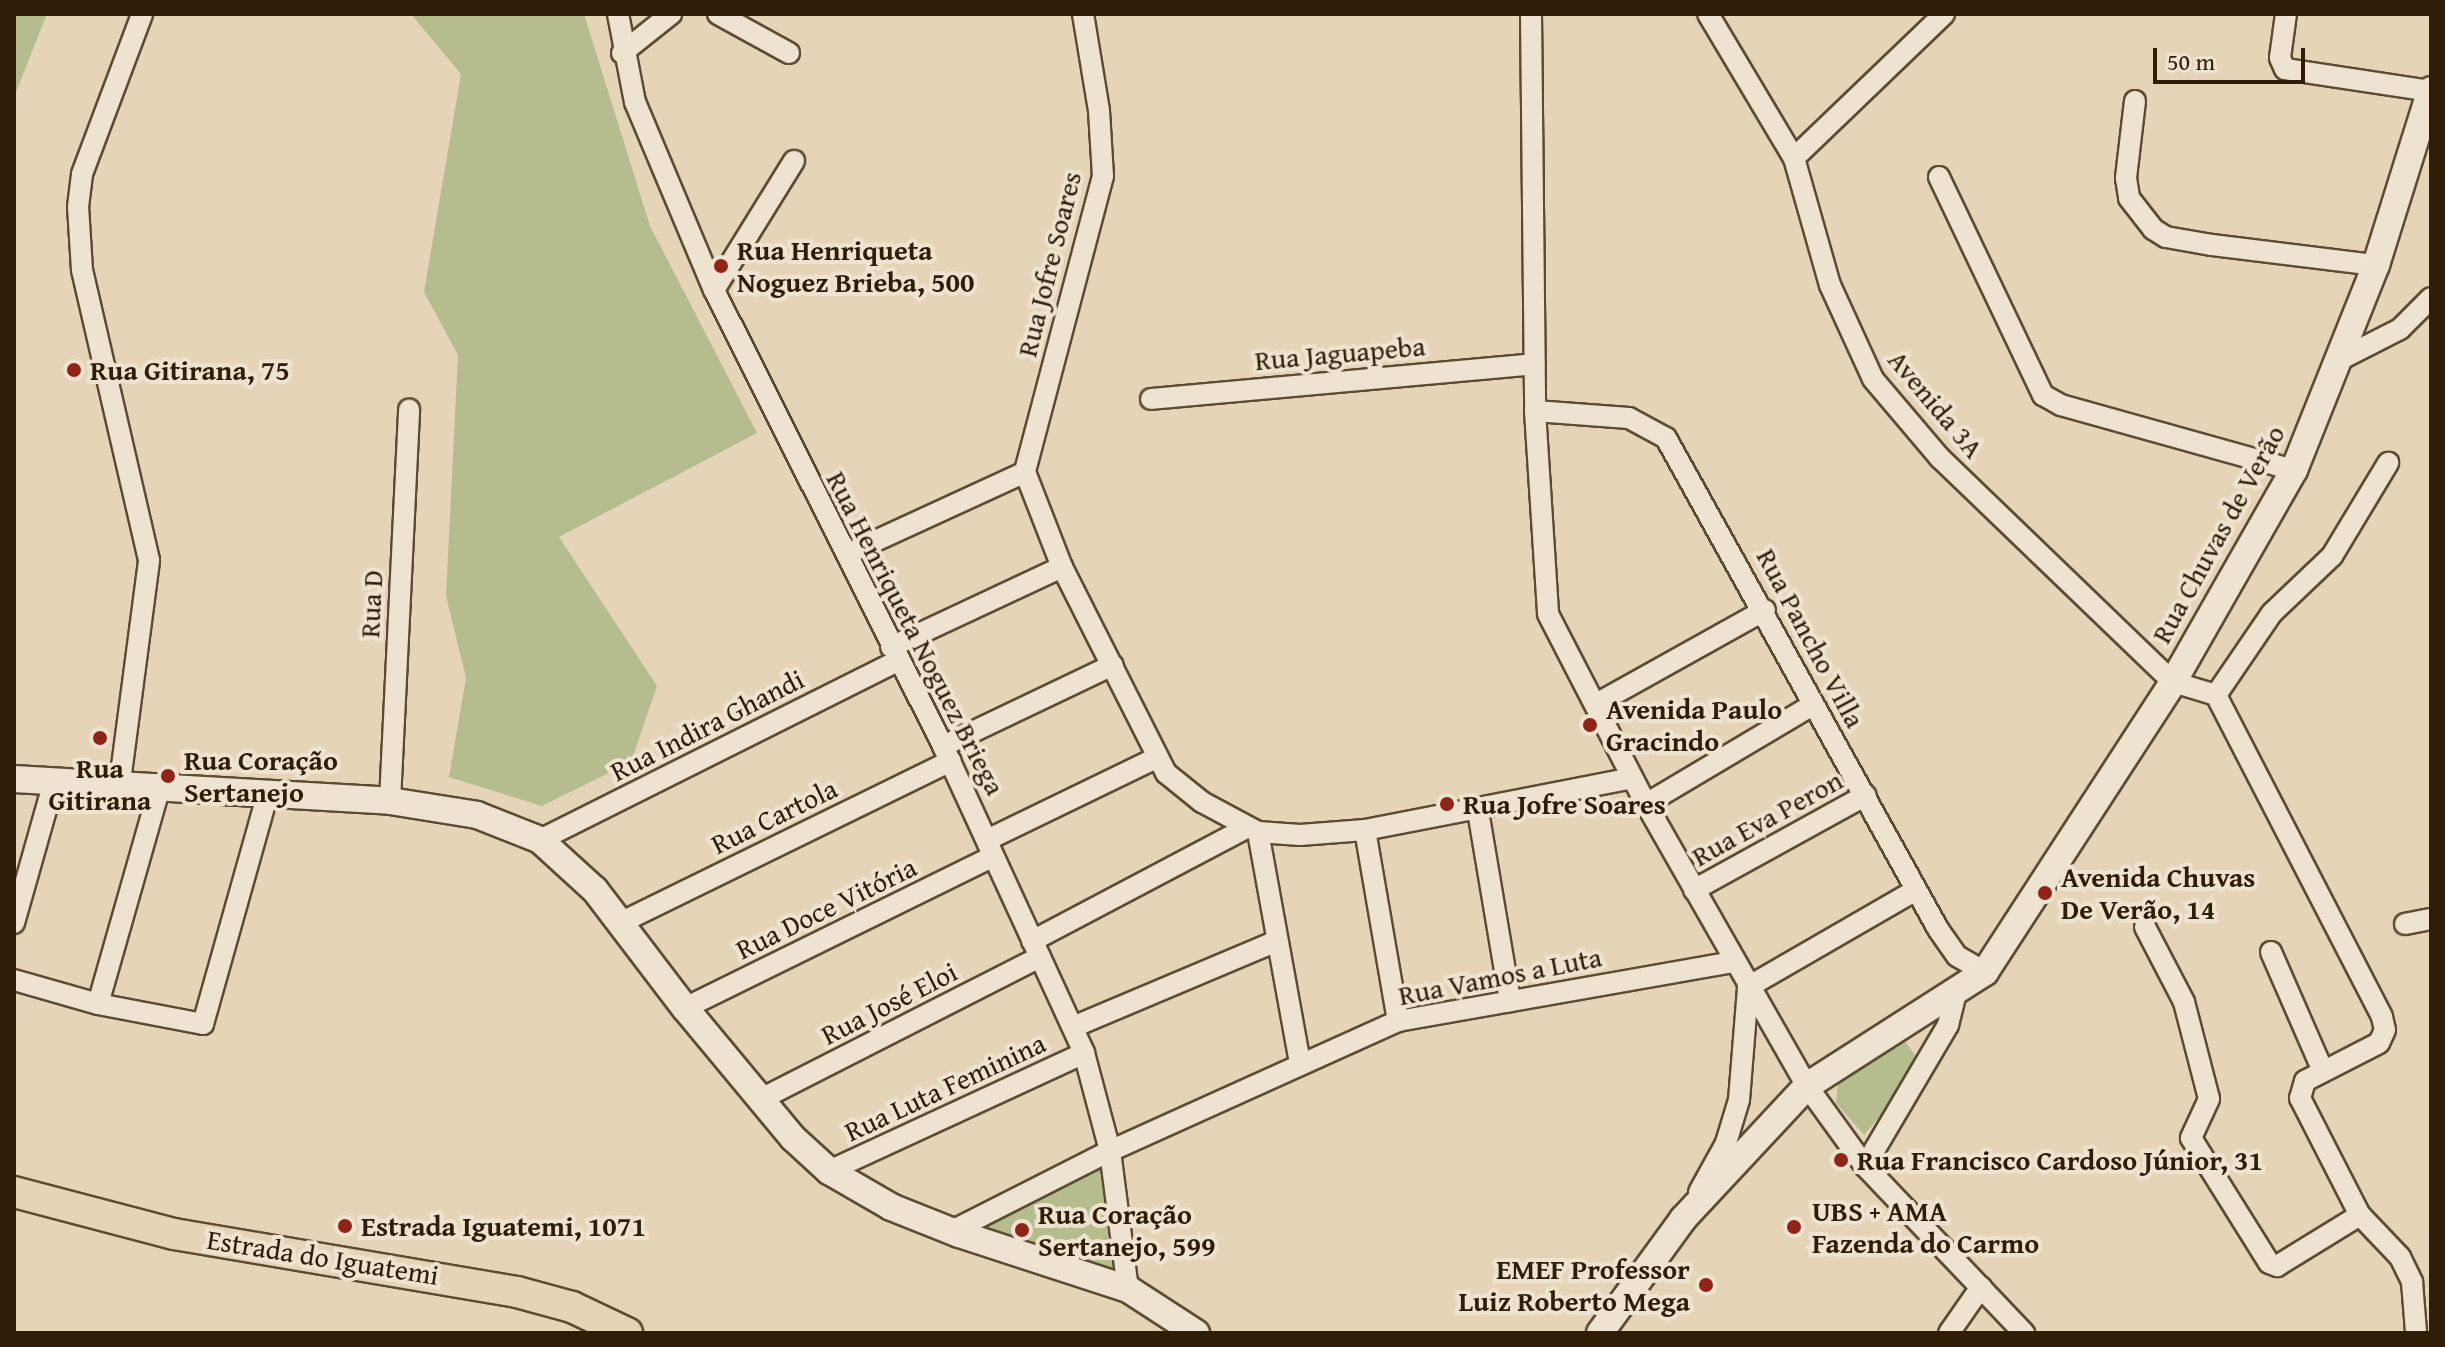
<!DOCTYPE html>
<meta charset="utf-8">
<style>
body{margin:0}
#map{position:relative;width:2445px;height:1347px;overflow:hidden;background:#e5d4b7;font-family:"Gentium Book Plus",serif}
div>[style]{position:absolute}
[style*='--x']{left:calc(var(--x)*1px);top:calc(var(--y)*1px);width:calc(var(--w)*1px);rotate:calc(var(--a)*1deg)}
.green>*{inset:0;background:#b5bd8e}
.roads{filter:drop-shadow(2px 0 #5c4b33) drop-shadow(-2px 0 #5c4b33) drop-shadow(0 2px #5c4b33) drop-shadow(0 -2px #5c4b33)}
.street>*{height:20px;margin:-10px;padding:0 10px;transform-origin:10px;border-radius:10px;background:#eee3d0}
.secondary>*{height:26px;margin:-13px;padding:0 13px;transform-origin:13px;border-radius:13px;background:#eee3d0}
.primary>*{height:30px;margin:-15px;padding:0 15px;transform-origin:15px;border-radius:15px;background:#e5d4b7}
.dots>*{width:22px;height:22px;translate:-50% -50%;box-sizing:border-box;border:4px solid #eee3d0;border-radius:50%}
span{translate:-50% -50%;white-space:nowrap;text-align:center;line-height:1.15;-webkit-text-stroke:8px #eee3d0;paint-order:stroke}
.poi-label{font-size:28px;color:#2f1d07;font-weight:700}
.left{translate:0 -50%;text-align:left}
.right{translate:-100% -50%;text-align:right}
.street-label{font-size:28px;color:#2f1d07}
.frame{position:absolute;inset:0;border:16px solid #2f1d07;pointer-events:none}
.scale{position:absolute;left:2153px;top:48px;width:152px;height:36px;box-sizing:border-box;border:4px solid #2f1d07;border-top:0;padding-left:10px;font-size:24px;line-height:28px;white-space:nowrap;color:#2f1d07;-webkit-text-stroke:6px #eee3d0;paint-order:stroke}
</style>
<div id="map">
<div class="green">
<i style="clip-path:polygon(14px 14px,47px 14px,14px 97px)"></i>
<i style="clip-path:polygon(411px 14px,584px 14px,650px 226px,757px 433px,559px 537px,657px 686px,631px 762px,542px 806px,449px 777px,466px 678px,446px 596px,458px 355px,424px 292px,461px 74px)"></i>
<i style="clip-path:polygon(1904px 1040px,1918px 1059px,1897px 1096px,1864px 1135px,1836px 1103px,1838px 1083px)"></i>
<i style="clip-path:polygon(1109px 1154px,1125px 1286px,956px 1232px)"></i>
</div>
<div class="roads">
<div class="street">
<i style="--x:618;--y:14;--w:90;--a:79.1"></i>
<i style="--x:635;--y:102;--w:204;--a:67.2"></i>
<i style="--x:714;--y:290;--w:510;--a:63.33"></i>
<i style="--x:943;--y:746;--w:338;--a:65.3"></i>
<i style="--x:1084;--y:1053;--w:101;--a:75.1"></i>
<i style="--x:1110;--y:1151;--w:139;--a:82.6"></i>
<i style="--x:718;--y:14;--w:81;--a:28.8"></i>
<i style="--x:1083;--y:14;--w:98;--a:80.6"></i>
<i style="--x:1099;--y:111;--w:65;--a:86.5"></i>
<i style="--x:1103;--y:176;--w:306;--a:104.8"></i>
<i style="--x:1025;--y:472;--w:102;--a:68.7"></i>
<i style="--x:1062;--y:567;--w:231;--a:63.2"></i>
<i style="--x:1166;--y:773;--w:46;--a:38.9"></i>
<i style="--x:1202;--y:802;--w:64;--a:28.2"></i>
<i style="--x:1258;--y:832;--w:42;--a:4.1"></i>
<i style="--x:1300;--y:835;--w:65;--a:-4.4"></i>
<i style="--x:1365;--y:830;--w:272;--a:-11"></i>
<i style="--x:1531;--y:14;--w:397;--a:89.4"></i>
<i style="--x:1535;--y:411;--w:203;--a:86.3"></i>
<i style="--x:1548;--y:614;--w:214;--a:62.7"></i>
<i style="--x:1646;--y:804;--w:325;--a:60.3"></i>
<i style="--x:1807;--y:1086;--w:99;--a:54.1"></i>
<i style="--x:1865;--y:1166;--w:231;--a:46.4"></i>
<i style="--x:1708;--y:14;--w:168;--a:59.2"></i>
<i style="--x:1794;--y:158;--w:132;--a:74.2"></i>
<i style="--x:1830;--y:285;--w:103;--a:65.4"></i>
<i style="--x:1873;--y:379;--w:104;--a:49.7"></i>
<i style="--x:1940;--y:458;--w:323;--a:43.9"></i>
<i style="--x:2173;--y:682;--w:45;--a:16.8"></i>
<i style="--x:2216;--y:695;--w:99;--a:-55.7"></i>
<i style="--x:2272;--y:613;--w:83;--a:-43.5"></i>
<i style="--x:2332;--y:556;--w:109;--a:-58.9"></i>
<i style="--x:2286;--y:14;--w:44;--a:97.8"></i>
<i style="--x:2280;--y:58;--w:12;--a:66"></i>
<i style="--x:2285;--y:69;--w:148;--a:8.6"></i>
<i style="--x:622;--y:53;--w:63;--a:-38.5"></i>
<i style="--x:2135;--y:101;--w:78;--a:96.7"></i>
<i style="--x:2126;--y:178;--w:20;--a:81"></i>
<i style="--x:2129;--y:198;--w:39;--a:52"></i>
<i style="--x:2153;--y:229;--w:15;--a:32"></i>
<i style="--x:2166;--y:237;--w:47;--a:9.9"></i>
<i style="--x:2212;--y:245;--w:165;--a:7"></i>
<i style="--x:1794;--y:158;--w:208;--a:-43.8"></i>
<i style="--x:1939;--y:177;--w:242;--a:64.5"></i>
<i style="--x:2043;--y:395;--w:21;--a:29"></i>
<i style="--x:2061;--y:405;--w:242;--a:15.6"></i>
<i style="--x:714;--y:290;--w:152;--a:-58.2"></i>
<i style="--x:2341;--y:359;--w:66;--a:-27"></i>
<i style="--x:2400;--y:329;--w:44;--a:-45"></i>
<i style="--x:1151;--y:399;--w:385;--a:-5.2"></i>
<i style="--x:1535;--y:411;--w:94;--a:4.3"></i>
<i style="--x:1629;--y:418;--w:42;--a:28.4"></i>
<i style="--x:1666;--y:438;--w:561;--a:61.01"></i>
<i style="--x:1938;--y:929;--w:33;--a:55"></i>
<i style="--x:1957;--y:956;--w:32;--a:30"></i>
<i style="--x:847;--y:554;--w:196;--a:-24.7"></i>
<i style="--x:891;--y:647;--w:189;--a:-25.1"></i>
<i style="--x:2216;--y:695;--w:362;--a:62.7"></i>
<i style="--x:2382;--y:1017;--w:13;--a:77"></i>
<i style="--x:2385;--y:1030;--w:14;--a:115"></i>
<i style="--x:2379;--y:1043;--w:83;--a:152.8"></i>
<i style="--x:2305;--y:1081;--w:18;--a:106"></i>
<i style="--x:2300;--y:1098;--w:131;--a:62.9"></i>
<i style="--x:2360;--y:1215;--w:58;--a:46.4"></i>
<i style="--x:2400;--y:1257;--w:28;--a:64"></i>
<i style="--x:2412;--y:1282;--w:50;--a:85.4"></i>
<i style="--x:1598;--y:703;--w:191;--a:-29.1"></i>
<i style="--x:943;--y:746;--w:188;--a:-25.5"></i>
<i style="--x:119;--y:789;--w:231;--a:-82.5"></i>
<i style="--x:149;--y:560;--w:298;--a:-103"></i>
<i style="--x:82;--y:270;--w:63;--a:-93.6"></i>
<i style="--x:78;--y:207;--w:33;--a:-83"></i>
<i style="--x:82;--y:174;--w:171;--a:-69.4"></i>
<i style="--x:390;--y:801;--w:392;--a:-87.2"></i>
<i style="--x:1646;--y:804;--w:194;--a:-30.7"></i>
<i style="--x:1478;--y:811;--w:193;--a:80.4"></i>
<i style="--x:1365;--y:830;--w:194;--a:80.2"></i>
<i style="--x:1258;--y:832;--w:235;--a:79.7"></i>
<i style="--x:540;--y:840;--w:402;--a:-26.6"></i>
<i style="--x:987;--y:840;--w:188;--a:-25.9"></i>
<i style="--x:1694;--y:890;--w:196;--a:-28.9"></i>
<i style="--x:622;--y:922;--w:366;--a:-26.1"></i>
<i style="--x:14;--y:923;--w:143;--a:-74.2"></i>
<i style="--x:2405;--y:924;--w:26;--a:-11"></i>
<i style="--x:2145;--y:927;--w:85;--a:62.5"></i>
<i style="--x:2184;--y:1002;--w:100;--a:75.5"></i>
<i style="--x:2209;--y:1099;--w:43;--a:114.8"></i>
<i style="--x:2191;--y:1138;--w:147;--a:58"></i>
<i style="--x:2269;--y:1263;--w:9;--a:21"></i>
<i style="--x:2277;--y:1266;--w:97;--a:-31.6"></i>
<i style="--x:1032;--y:941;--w:244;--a:-27.8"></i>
<i style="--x:2271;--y:952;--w:130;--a:66.4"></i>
<i style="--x:14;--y:980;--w:87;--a:15.9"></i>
<i style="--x:98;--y:1004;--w:107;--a:10.8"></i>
<i style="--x:203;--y:1024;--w:237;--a:-74.3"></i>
<i style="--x:98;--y:1004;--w:223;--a:-74.1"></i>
<i style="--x:685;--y:1008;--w:342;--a:-26.2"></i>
<i style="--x:1073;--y:1027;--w:218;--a:-22.9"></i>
<i style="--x:763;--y:1098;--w:311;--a:-27"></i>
<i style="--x:1865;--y:1166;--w:164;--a:-59.5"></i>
<i style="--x:1948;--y:1025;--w:36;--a:-76"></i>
<i style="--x:829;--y:1171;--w:281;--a:-24.8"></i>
<i style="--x:1699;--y:1192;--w:56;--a:-61.1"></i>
<i style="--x:1726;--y:1143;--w:45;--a:-73.2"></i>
<i style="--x:1739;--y:1100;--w:113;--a:-85.4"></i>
<i style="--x:1748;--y:987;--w:194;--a:-30"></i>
<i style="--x:952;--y:1231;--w:177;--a:-26.9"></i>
<i style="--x:1110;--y:1151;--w:316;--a:-24.3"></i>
<i style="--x:1398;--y:1021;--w:341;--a:-10"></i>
<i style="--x:1949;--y:1333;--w:56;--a:-55.2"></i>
</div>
<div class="secondary">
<i style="--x:14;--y:779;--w:377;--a:3.3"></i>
<i style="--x:390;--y:801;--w:88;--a:9.1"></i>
<i style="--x:477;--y:815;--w:68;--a:21.6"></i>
<i style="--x:540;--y:840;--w:74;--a:42.3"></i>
<i style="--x:595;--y:890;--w:148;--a:52.7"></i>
<i style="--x:685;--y:1008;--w:169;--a:50.3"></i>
<i style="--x:793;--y:1138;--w:49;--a:42.5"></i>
<i style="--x:829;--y:1171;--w:72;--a:30.1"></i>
<i style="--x:891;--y:1207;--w:73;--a:21.7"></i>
<i style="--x:959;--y:1234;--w:178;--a:18"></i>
<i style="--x:1128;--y:1289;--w:81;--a:32.9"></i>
<i style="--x:1600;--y:1333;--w:141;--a:-53.9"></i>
<i style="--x:1683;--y:1219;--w:182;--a:-47"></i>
<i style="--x:1807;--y:1086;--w:211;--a:-32.6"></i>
<i style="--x:1985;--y:972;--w:346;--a:-57"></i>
<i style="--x:2173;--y:682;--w:244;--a:-60.3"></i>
<i style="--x:2294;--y:470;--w:221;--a:-68.2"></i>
<i style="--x:2376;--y:265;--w:183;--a:-72.6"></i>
</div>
<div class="primary">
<i style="--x:14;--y:1192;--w:165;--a:14.7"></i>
<i style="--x:174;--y:1234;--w:348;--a:9.6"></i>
<i style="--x:517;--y:1292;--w:57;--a:15.3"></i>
<i style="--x:572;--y:1307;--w:61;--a:25.3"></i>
</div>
</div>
<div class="dots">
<i style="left:721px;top:266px;background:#8f2418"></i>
<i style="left:74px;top:370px;background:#8f2418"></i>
<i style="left:1590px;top:725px;background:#8f2418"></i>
<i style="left:100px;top:738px;background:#8f2418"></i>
<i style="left:168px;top:776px;background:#8f2418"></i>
<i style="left:1447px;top:804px;background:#8f2418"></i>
<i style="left:2045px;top:893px;background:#8f2418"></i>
<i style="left:1841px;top:1160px;background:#8f2418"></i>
<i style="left:345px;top:1226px;background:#8f2418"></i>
<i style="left:1794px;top:1227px;background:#8f2418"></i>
<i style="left:1022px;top:1230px;background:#8f2418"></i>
<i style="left:1706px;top:1285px;background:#8f2418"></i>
</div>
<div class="poi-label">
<span class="left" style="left:737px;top:266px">Rua Henriqueta<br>Noguez Brieba, 500</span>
<span class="left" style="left:90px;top:370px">Rua Gitirana, 75</span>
<span class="left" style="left:1606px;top:725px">Avenida Paulo<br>Gracindo</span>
<span class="left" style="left:184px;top:776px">Rua Coração<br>Sertanejo</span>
<span style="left:100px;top:784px">Rua<br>Gitirana</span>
<span class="left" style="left:1463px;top:804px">Rua Jofre Soares</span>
<span class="left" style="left:2061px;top:893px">Avenida Chuvas<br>De Verão, 14</span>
<span class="left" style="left:1857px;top:1160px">Rua Francisco Cardoso Júnior, 31</span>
<span class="left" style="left:1812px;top:1227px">UBS + AMA<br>Fazenda do Carmo</span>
<span class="left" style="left:1038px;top:1230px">Rua Coração<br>Sertanejo, 599</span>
<span class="left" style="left:361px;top:1226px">Estrada Iguatemi, 1071</span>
<span class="right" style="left:1690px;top:1285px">EMEF Professor<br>Luiz Roberto Mega</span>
</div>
<div class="street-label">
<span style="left:1049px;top:264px;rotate:-76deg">Rua Jofre Soares</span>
<span style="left:1340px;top:353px;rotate:-5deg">Rua Jaguapeba</span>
<span style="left:1936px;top:404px;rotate:50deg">Avenida 3A</span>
<span style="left:2218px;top:534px;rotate:-61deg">Rua Chuvas de Verão</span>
<span style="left:371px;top:604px;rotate:-87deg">Rua D</span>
<span style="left:916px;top:633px;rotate:63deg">Rua Henriqueta Noguez Briega</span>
<span style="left:1811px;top:638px;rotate:62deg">Rua Pancho Villa</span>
<span style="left:707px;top:725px;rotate:-27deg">Rua Indira Ghandi</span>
<span style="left:774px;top:816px;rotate:-26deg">Rua Cartola</span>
<span style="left:1767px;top:818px;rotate:-29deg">Rua Eva Peron</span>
<span style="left:826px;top:908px;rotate:-26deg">Rua Doce Vitória</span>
<span style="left:1500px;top:976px;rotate:-11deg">Rua Vamos a Luta</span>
<span style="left:889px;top:1003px;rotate:-27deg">Rua José Eloi</span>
<span style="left:945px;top:1087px;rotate:-25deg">Rua Luta Feminina</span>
<span style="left:323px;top:1257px;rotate:9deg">Estrada do Iguatemi</span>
</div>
<div class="frame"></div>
<div class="scale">50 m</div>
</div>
